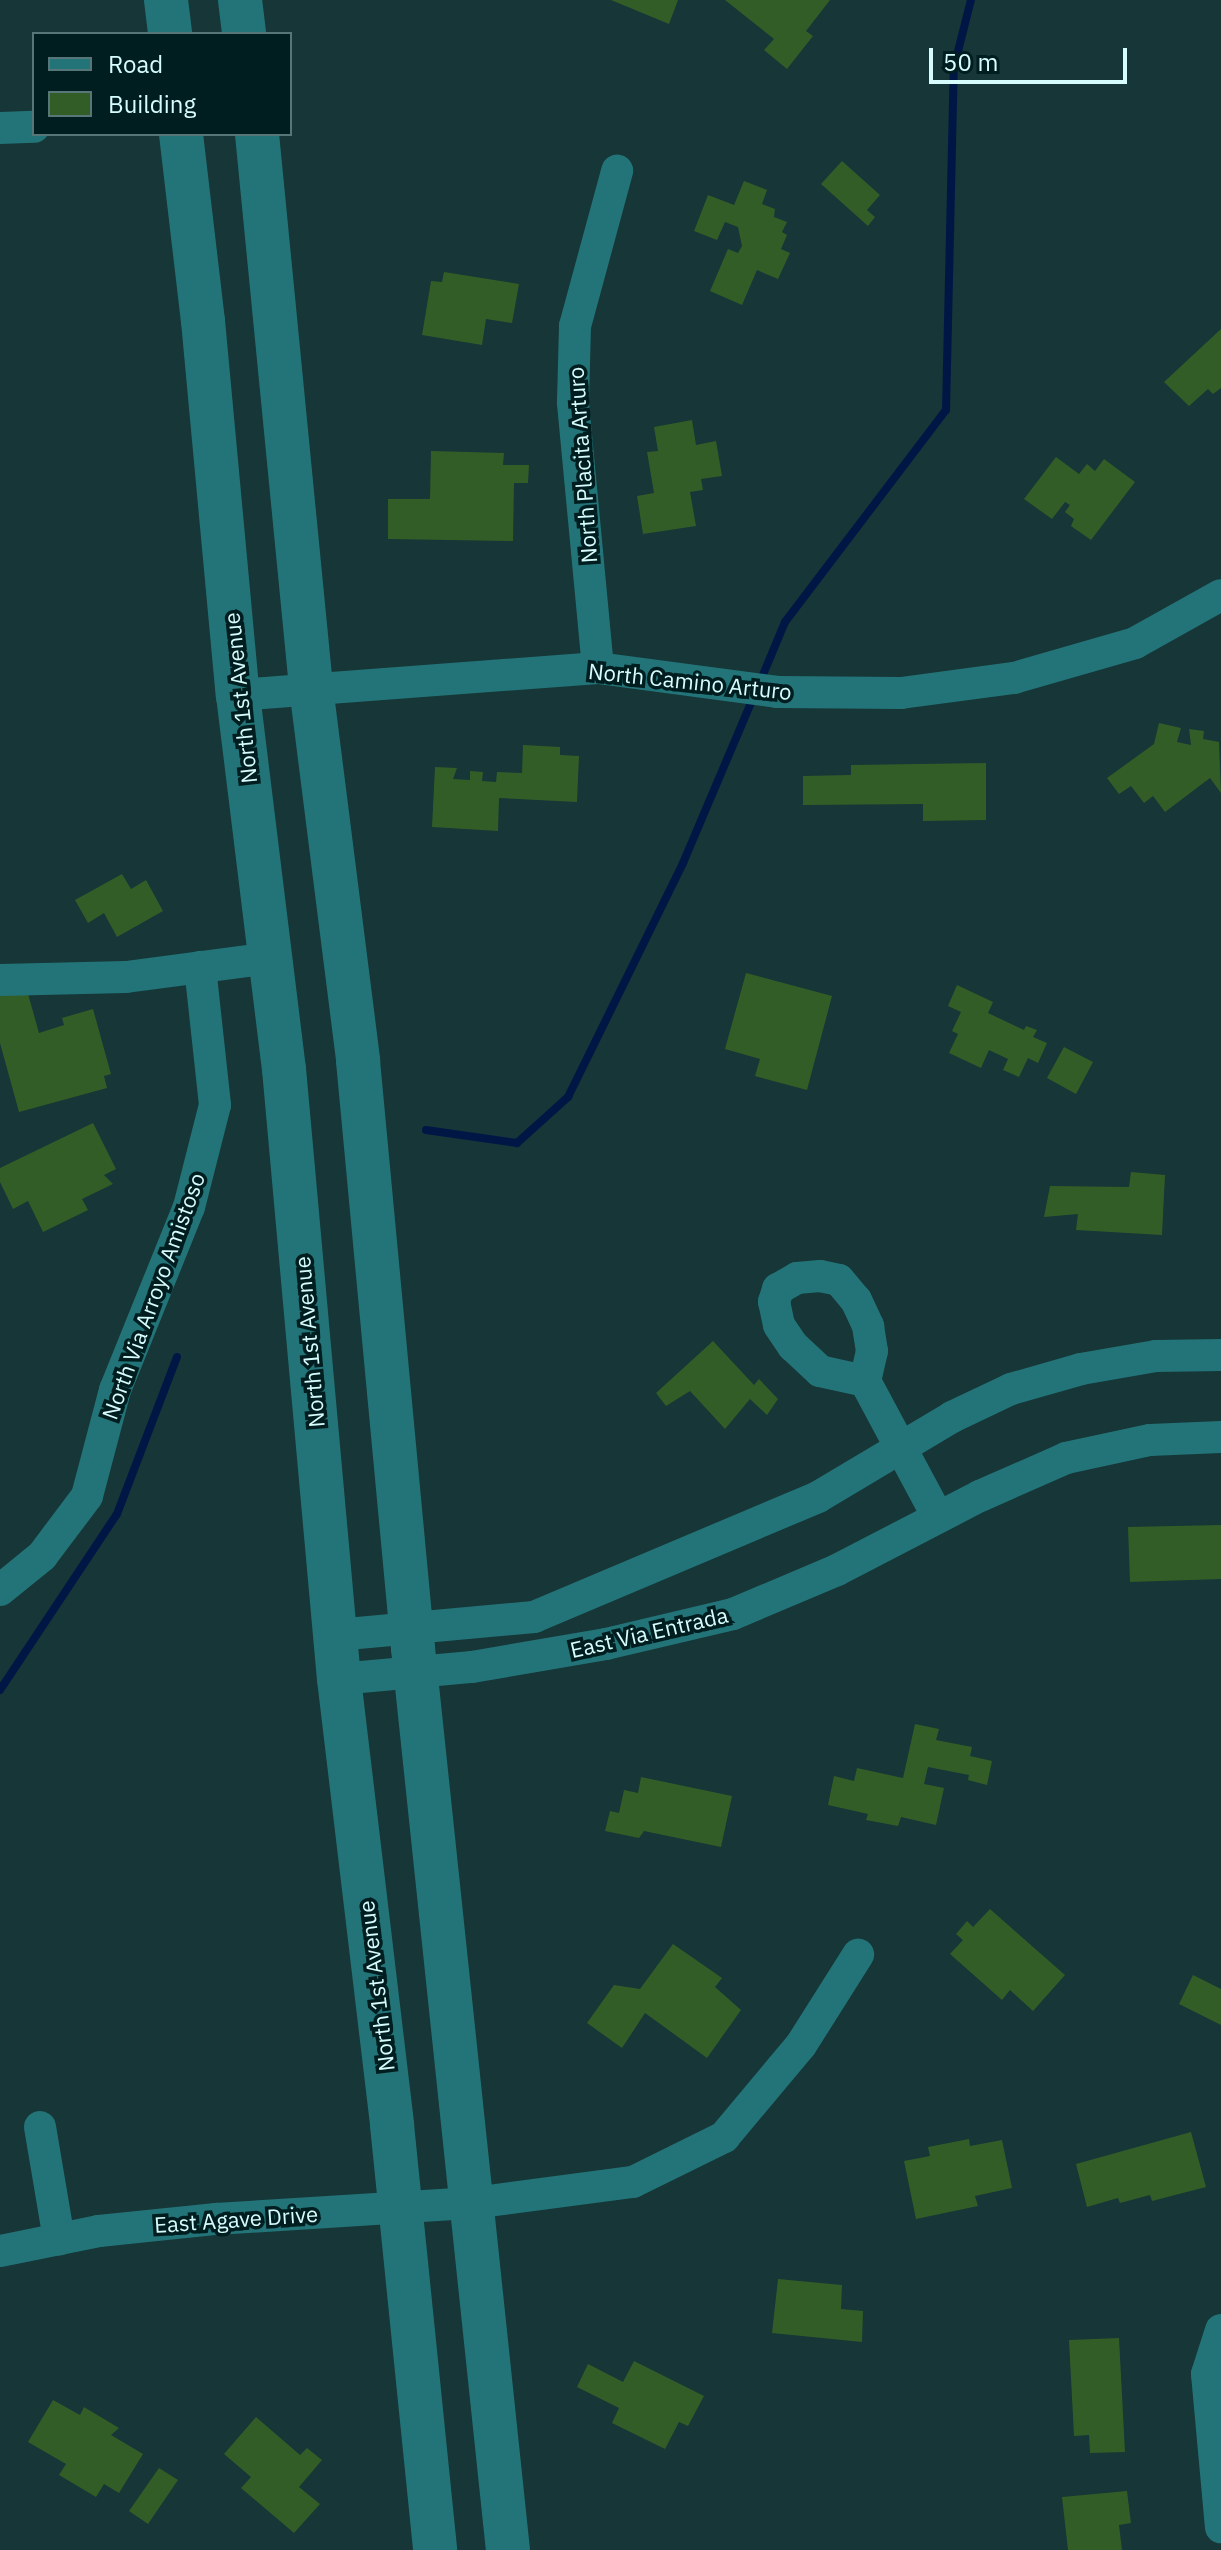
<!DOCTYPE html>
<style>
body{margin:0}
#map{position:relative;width:1221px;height:2550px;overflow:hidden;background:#163637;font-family:"IBM Plex Sans",sans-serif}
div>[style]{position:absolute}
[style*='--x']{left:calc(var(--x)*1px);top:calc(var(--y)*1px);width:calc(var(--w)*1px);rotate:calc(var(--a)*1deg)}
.stream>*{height:8px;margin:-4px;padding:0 4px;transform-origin:4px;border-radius:4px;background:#001746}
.building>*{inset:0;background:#335d27}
.street>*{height:32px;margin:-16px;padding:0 16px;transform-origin:16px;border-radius:16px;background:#237478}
.secondary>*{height:44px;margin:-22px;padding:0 22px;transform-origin:22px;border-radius:22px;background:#237478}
span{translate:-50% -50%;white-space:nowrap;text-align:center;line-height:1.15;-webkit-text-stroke:7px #001d1f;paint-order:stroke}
.street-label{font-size:22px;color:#d7fcfd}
.legend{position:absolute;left:32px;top:32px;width:260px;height:104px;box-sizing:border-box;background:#001d1f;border:2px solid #567678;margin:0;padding:10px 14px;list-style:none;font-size:24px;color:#d7fcfd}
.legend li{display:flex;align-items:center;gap:16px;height:40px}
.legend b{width:40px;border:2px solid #567678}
.scale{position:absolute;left:929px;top:48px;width:198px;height:36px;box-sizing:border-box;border:4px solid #d7fcfd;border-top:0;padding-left:10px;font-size:24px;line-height:28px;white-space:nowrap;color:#d7fcfd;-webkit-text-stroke:6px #001d1f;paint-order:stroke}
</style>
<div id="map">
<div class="stream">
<i style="--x:760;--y:682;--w:65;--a:-67.4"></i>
<i style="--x:785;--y:622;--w:266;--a:-52.8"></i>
<i style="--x:946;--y:410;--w:343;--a:-88.7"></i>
<i style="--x:954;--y:67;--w:69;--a:-75.8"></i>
<i style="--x:426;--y:1130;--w:92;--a:8.1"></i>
<i style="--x:517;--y:1143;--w:69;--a:-42"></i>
<i style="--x:568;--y:1097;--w:261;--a:-63.8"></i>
<i style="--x:683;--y:863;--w:179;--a:-67"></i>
<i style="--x:0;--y:1690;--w:211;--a:-56.4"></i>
<i style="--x:117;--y:1514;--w:168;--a:-69.1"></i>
</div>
<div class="building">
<i style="clip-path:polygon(611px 0,678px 0,669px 24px)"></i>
<i style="clip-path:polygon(725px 0,830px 0,806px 31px,813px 36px,787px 69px,764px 50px,774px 39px)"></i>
<i style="clip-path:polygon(842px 161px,880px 195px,867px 210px,875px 217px,868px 226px,821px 184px)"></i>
<i style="clip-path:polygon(744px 181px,767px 190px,762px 204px,775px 209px,774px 217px,787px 222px,782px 232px,787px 235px,781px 249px,790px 253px,778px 279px,757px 270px,742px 305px,710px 291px,728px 249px,738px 253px,742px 246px,738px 227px,725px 222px,717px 240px,694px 231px,708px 195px,734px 205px)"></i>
<i style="clip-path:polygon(444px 272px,519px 284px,512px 323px,486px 319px,482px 345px,422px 335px,431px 281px,442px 282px)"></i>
<i style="clip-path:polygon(1221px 329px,1221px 388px,1213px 394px,1208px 389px,1189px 406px,1164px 382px)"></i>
<i style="clip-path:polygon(692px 420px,696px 445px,716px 441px,722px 476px,701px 479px,703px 490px,690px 492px,696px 526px,643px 534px,637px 496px,654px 493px,647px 452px,658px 451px,654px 427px)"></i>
<i style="clip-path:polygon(431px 451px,504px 453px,503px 465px,529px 465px,528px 483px,514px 483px,513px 541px,388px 539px,388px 499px,430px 499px)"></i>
<i style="clip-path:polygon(1056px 457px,1079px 474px,1087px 464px,1095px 471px,1104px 459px,1135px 482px,1091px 540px,1071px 526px,1074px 519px,1065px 512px,1070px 505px,1065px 502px,1052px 519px,1024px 499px)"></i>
<i style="clip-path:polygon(1159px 723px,1181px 728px,1177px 742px,1191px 745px,1189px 729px,1204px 731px,1203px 739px,1219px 742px,1221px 793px,1210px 778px,1165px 812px,1153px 796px,1144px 803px,1131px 786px,1119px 794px,1107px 778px,1154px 744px)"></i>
<i style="clip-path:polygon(523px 745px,560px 747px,560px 755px,579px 756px,577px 802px,499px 798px,498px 831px,432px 827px,435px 767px,457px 768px,453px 779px,470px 780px,470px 771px,483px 772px,482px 781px,496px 782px,497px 772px,522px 773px)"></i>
<i style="clip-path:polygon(986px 763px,986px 820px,923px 821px,923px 804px,803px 805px,803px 776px,851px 775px,851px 765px)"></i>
<i style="clip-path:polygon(122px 874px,131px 889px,146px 880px,163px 911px,117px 937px,104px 913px,88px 923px,75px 900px)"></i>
<i style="clip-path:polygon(746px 973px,832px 996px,807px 1090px,755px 1076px,760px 1059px,725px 1049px)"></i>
<i style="clip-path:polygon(25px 983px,39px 1033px,64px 1025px,62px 1018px,93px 1009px,111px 1074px,104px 1076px,107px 1088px,19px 1112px,0 1043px,0 990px)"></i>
<i style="clip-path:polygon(957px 985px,993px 1002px,988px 1013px,1024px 1030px,1026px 1026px,1037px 1030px,1033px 1037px,1047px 1043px,1038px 1063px,1028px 1058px,1019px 1077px,1003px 1070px,1008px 1059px,989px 1050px,981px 1068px,949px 1053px,958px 1034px,952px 1031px,961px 1012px,948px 1006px)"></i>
<i style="clip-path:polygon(1064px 1047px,1093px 1062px,1076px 1094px,1047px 1078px)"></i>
<i style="clip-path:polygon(93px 1123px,116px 1169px,104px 1175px,113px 1184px,82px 1199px,88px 1210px,43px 1232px,28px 1201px,13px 1209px,0 1182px,0 1168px)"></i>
<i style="clip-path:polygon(1131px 1172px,1165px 1175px,1162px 1235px,1076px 1230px,1078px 1214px,1044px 1217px,1050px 1186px,1129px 1187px)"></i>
<i style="clip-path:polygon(713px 1341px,754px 1385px,759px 1379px,778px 1399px,767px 1415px,750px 1399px,725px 1429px,690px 1391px,666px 1406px,656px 1393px)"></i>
<i style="clip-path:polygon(1221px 1525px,1221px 1579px,1130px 1582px,1128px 1527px)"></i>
<i style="clip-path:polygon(915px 1724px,939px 1729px,936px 1740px,972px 1747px,970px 1756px,992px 1761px,987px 1785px,968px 1780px,969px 1775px,928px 1767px,924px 1784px,944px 1788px,936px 1825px,901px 1817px,898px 1826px,866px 1820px,868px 1814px,828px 1805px,834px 1776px,854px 1781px,857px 1768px,903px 1778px)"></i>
<i style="clip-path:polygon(641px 1777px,732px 1796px,721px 1847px,644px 1831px,639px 1838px,605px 1831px,610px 1811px,619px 1813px,624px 1790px,638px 1793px)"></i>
<i style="clip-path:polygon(990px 1909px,1065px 1975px,1033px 2011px,1010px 1990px,1002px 2000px,950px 1954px,963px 1940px,956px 1934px,967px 1921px,973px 1927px)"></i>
<i style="clip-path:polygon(673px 1944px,722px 1978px,715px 1987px,741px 2010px,707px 2058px,645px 2013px,622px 2048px,587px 2023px,614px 1985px,640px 1989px)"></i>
<i style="clip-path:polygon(1193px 1975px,1221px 1989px,1221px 2025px,1179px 2004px)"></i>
<i style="clip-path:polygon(1191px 2132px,1206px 2187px,1152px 2201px,1150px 2195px,1120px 2203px,1118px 2198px,1087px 2207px,1076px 2164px)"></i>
<i style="clip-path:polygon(969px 2139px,970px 2146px,1002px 2140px,1012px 2188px,975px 2196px,978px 2206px,916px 2219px,904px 2161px,930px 2156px,928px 2147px)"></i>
<i style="clip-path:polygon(778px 2279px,842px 2285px,841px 2309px,863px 2311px,862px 2342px,772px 2333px)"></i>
<i style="clip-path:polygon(1119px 2338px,1125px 2452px,1090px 2453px,1089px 2435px,1074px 2436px,1069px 2340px)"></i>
<i style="clip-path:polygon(634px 2361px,704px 2396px,688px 2426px,679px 2422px,665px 2449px,612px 2423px,619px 2408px,577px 2387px,588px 2364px,623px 2382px)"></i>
<i style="clip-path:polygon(53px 2400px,80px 2415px,84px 2407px,119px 2428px,111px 2435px,143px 2454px,119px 2493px,104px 2484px,96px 2497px,59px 2475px,66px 2464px,28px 2442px)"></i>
<i style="clip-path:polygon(256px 2417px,300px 2455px,307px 2448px,322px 2460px,299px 2487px,320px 2504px,294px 2533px,241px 2488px,251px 2477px,224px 2454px)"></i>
<i style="clip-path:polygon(159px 2468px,178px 2480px,148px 2524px,129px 2511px)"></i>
<i style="clip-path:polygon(1127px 2491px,1131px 2523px,1119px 2525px,1122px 2550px,1068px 2550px,1062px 2497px)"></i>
</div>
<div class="street">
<i style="--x:0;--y:128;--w:34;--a:-2"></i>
<i style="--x:598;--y:668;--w:267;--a:-95.4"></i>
<i style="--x:573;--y:402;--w:76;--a:-88.5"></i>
<i style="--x:575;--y:326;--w:161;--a:-74.8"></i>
<i style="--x:238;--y:695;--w:361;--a:-4.3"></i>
<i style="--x:598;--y:668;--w:181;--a:7.6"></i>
<i style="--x:777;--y:692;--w:124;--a:0.5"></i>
<i style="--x:901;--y:693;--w:114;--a:-7.6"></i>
<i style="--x:1014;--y:678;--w:126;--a:-16.1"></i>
<i style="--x:1135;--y:643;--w:98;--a:-29.2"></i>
<i style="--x:0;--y:980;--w:126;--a:-1.4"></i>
<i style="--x:126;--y:977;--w:145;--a:-7.5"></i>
<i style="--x:865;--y:1381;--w:46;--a:-167.5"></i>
<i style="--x:820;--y:1371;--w:37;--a:-137"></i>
<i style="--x:793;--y:1346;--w:25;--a:-124"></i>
<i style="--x:779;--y:1325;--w:24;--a:-102"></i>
<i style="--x:774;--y:1302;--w:14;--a:-73"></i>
<i style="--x:778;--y:1289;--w:22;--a:-30"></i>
<i style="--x:797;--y:1278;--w:23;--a:-5"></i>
<i style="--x:820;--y:1276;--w:19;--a:12"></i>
<i style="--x:839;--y:1280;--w:26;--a:50"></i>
<i style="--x:856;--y:1300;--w:29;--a:65"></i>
<i style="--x:868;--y:1326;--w:25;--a:81"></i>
<i style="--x:872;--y:1351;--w:31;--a:103"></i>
<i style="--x:865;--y:1381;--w:154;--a:61.8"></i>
<i style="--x:0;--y:1590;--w:54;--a:-39"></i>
<i style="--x:42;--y:1556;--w:75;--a:-53.1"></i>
<i style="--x:87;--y:1496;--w:110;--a:-75.2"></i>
<i style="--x:115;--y:1390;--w:197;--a:-68"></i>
<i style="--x:189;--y:1207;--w:105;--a:-75.7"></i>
<i style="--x:215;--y:1105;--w:139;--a:-96.2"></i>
<i style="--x:336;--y:1635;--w:199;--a:-5.2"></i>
<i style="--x:534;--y:1617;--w:308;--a:-22.9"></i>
<i style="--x:818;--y:1497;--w:156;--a:-30.8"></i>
<i style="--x:952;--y:1417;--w:65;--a:-25.4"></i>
<i style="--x:1011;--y:1389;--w:73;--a:-15.9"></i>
<i style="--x:1081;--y:1369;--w:76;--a:-9.8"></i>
<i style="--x:1156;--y:1356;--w:65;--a:-0.9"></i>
<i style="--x:339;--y:1679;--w:134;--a:-5.2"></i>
<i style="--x:472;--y:1667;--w:136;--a:-9.7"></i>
<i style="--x:606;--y:1644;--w:130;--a:-13.3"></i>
<i style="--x:733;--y:1614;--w:113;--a:-22.9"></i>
<i style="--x:837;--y:1570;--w:161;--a:-27.4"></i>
<i style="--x:980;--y:1496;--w:94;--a:-23.8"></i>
<i style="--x:1066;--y:1458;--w:86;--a:-12.1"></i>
<i style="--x:1150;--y:1440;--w:71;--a:-2.4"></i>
<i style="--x:40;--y:2127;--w:114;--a:80.4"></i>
<i style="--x:0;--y:2251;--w:101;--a:-11.4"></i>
<i style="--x:99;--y:2231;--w:118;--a:-5.9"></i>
<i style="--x:216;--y:2219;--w:257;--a:-3.6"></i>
<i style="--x:473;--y:2203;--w:161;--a:-7.5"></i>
<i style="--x:633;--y:2182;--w:102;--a:-26.3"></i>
<i style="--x:724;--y:2137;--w:120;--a:-50.1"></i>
<i style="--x:801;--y:2045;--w:107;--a:-57.7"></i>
<i style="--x:1221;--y:2330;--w:46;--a:107.7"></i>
<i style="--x:1207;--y:2374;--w:154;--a:84.8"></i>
</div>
<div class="secondary">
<i style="--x:166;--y:0;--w:34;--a:83"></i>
<i style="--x:240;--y:0;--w:34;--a:83"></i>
<i style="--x:181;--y:134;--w:188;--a:83.3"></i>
<i style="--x:203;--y:321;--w:376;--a:84.7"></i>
<i style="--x:238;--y:695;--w:377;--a:83"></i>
<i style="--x:284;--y:1069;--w:612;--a:84.85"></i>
<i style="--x:339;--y:1679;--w:449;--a:83.2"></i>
<i style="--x:392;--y:2125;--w:427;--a:84.2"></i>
<i style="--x:257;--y:134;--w:556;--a:84.42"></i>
<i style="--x:311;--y:687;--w:377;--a:82.8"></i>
<i style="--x:358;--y:1061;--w:590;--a:84.65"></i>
<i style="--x:413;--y:1648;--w:907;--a:83.99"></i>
</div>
<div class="street-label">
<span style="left:582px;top:465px;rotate:-94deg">North Placita Arturo</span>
<span style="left:690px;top:681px;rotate:6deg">North Camino Arturo</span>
<span style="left:240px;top:698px;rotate:-96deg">North 1st Avenue</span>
<span style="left:153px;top:1296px;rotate:-70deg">North Via Arroyo Amistoso</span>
<span style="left:309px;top:1342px;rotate:-95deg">North 1st Avenue</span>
<span style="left:649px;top:1632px;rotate:-13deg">East Via Entrada</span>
<span style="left:376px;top:1986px;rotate:-97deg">North 1st Avenue</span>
<span style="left:236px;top:2219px;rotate:-4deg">East Agave Drive</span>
</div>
<ul class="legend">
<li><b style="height:10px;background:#237478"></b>Road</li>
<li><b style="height:22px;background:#335d27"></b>Building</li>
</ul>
<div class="scale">50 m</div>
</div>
